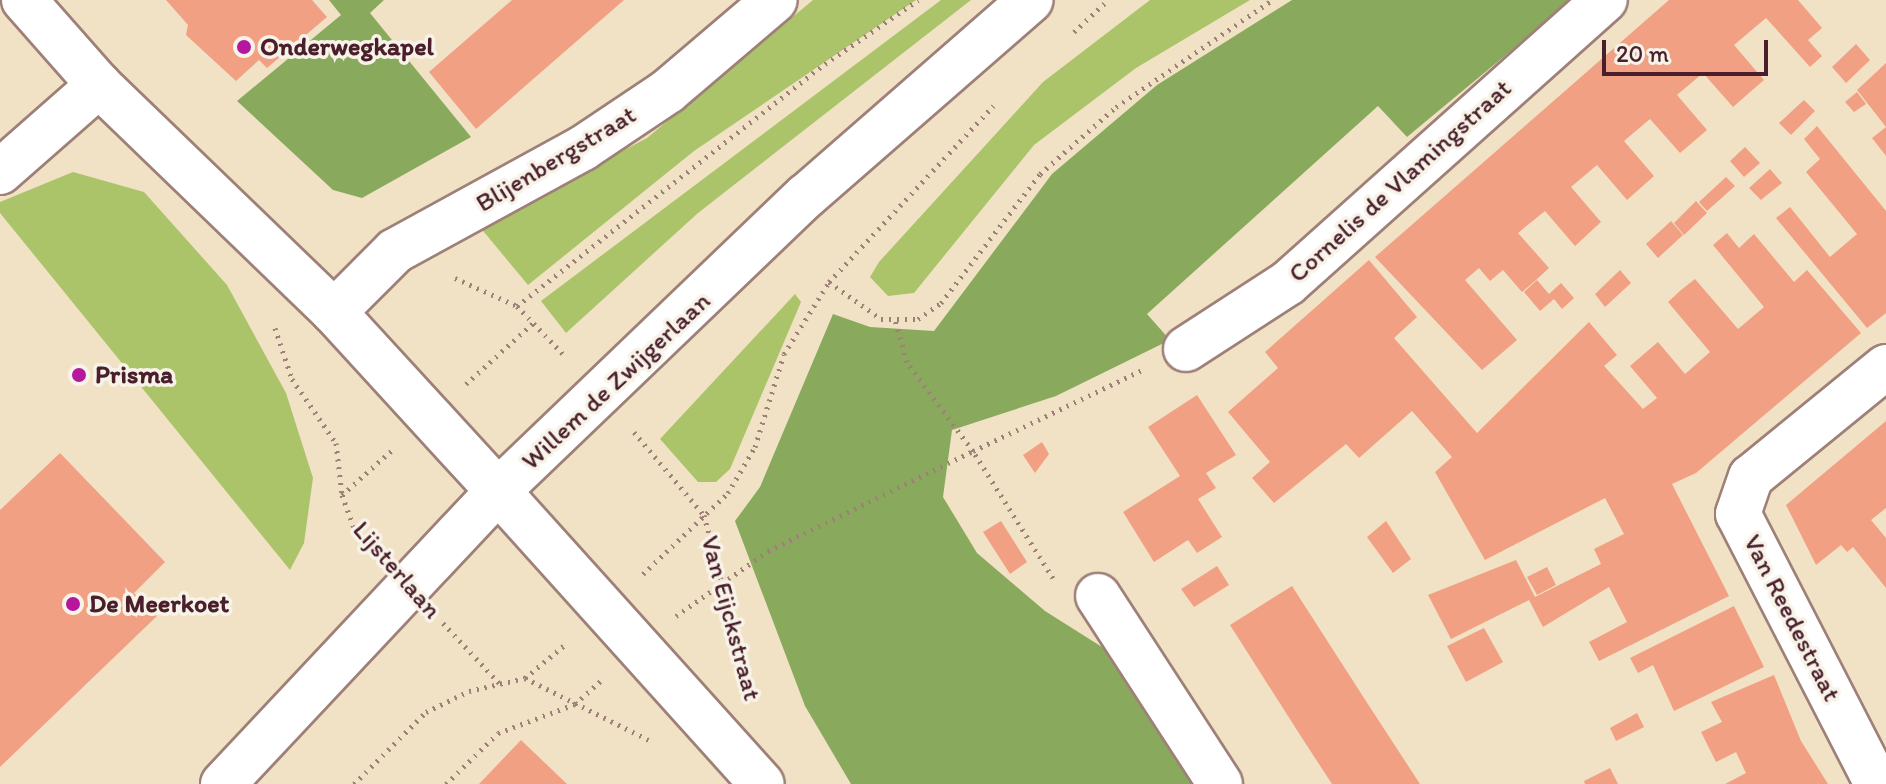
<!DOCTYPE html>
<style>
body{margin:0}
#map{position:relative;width:1886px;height:784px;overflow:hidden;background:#f1e2c6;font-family:Itim,sans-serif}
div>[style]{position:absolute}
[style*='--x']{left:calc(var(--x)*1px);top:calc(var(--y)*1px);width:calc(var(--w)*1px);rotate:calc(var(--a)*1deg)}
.green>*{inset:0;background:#acc469}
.forest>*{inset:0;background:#89aa5d}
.building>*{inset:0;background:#f2a083}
.path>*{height:5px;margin-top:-2.5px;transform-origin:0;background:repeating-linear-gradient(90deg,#9e8078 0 2px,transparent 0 8px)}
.roads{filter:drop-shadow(2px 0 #9e8078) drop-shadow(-2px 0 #9e8078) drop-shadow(0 2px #9e8078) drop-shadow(0 -2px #9e8078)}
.minor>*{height:44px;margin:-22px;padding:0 22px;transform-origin:22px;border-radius:22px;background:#fff}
.tertiary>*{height:44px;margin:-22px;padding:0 22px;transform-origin:22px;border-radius:22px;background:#fff}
.dots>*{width:22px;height:22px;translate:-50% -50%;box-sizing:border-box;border:4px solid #f7f3e8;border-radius:50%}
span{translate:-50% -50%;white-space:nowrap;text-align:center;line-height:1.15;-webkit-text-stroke:7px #f7f3e8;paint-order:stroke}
.poi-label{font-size:26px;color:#4a1f2b;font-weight:700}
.left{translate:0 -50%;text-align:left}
.street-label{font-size:26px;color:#4a1f2b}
.scale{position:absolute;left:1602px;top:40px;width:166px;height:36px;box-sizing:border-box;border:4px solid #4a1f2b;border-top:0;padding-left:10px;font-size:24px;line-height:28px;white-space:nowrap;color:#4a1f2b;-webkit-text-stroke:6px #f7f3e8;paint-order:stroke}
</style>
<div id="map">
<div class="green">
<i style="clip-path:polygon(813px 0,916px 0,694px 151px,528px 285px,479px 226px,647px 138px)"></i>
<i style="clip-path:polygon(941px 0,971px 0,698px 213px,566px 333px,541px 301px)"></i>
<i style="clip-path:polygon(1150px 0,1250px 0,1136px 68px,1034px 145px,914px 293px,888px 296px,870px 277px,879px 262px,1043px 82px)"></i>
<i style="clip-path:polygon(73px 172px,144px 192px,227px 285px,286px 393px,313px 478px,304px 543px,290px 570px,0 213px,0 202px)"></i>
<i style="clip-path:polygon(795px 294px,801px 302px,730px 469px,716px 482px,698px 482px,660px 439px)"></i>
</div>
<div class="forest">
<i style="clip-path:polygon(329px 0,384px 0,370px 13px,471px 137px,362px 198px,333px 190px,237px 101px,341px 15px)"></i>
<i style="clip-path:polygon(1292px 0,1572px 0,1407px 137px,1378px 106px,1147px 314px,1170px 340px,1056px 396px,952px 430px,943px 497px,977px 553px,1045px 611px,1121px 659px,1202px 784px,851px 784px,805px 706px,735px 521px,760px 487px,833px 314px,870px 327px,934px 331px,1052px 174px,1157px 85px)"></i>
</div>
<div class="building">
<i style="clip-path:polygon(166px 0,312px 0,327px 17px,267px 68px,259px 60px,236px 81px,186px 35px,188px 25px)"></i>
<i style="clip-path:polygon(512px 0,624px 0,476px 129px,429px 72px)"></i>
<i style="clip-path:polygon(1669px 0,1798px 0,1822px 28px,1808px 40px,1822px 56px,1810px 67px,1766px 18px,1734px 45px,1764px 80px,1749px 93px,1733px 107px,1703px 73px,1677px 95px,1707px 130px,1680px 153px,1650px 119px,1624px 141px,1654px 176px,1627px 200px,1597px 165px,1571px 187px,1601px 222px,1575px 246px,1545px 211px,1518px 233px,1549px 268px,1536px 280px,1522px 292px,1503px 270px,1490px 281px,1479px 268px,1465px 280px,1517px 340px,1482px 370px,1375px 257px)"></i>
<i style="clip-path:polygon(1856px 44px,1870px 60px,1846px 83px,1832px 67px)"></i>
<i style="clip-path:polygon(1886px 63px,1886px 156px,1872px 138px,1886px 127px,1857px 90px)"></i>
<i style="clip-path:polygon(1857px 92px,1866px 104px,1854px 112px,1845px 102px)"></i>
<i style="clip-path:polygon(1804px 100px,1815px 111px,1791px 135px,1779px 123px)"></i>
<i style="clip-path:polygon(1817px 126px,1886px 211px,1886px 313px,1867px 328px,1776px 218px,1790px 207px,1830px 257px,1857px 234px,1806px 172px,1820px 159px,1804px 139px)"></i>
<i style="clip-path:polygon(1745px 147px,1760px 163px,1744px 177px,1730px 161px)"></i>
<i style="clip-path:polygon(1770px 169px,1782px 183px,1761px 200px,1749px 188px)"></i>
<i style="clip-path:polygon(1726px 177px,1735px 186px,1707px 211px,1699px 202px)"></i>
<i style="clip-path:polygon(1696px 201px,1707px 213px,1684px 235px,1674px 223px)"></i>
<i style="clip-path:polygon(1671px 221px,1683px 235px,1658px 258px,1646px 244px)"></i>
<i style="clip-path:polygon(1727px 233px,1739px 248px,1754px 234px,1794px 282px,1807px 270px,1861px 333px,1696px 473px,1672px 484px,1729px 596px,1599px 661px,1589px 642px,1627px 622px,1609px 587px,1543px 627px,1529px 600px,1451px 639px,1428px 595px,1516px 560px,1535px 597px,1601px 564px,1594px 549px,1624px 534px,1605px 498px,1485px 560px,1435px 472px,1452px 457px,1412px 411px,1359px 458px,1346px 444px,1274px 503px,1252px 478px,1270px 462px,1228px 412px,1278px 368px,1265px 352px,1369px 260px,1417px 317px,1394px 338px,1477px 433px,1589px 322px,1617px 355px,1604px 366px,1643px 409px,1657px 398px,1630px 366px,1658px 342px,1685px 374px,1710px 352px,1668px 302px,1681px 290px,1695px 279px,1738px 329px,1764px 307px,1713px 245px)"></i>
<i style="clip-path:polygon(1620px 270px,1631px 283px,1605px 307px,1595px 294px)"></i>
<i style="clip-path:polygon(1537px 280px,1549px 294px,1561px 283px,1574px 298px,1562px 309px,1554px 299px,1540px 311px,1524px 292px)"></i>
<i style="clip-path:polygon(1197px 395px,1236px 455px,1206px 473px,1216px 488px,1198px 499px,1222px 537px,1197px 553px,1188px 540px,1154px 562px,1123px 512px,1180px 476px,1148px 427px)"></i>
<i style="clip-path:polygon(1886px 421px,1886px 508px,1871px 520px,1886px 538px,1886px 588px,1853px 547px,1847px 552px,1841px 545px,1816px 565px,1786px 505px)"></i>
<i style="clip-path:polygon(1042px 442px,1049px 454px,1035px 473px,1023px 455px)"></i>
<i style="clip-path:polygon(60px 453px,165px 562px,134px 593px,157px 616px,0 767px,0 510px)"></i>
<i style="clip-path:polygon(1001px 521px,1027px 562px,1010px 574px,983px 532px)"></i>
<i style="clip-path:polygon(1386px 521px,1411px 559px,1393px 573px,1367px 537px)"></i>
<i style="clip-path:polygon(1217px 566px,1229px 585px,1194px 607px,1181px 589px)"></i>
<i style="clip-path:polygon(1547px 567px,1556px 585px,1537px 595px,1527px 577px)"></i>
<i style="clip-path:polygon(1292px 586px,1364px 698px,1420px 784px,1332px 784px,1302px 738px,1230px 625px)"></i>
<i style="clip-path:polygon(1734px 606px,1764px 667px,1674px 711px,1653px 665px,1638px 673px,1630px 658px)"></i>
<i style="clip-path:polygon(1484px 628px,1503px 662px,1466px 682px,1447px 646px)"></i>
<i style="clip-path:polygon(1774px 675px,1801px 741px,1828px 784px,1725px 784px,1746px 773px,1736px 752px,1716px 762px,1701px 732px,1722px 722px,1711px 702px)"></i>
<i style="clip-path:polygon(1637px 713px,1644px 727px,1616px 741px,1610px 728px)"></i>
<i style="clip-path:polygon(521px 740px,567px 784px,479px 784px)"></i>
<i style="clip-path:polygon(1610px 768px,1618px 784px,1585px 784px,1584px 781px)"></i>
</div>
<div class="path">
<i style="--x:1074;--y:32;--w:47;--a:-43.3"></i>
<i style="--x:455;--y:278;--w:68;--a:24.3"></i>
<i style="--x:517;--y:306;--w:69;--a:46.2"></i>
<i style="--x:829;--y:282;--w:64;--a:35.4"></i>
<i style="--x:881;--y:319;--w:37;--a:0"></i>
<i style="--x:918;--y:319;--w:28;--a:-35"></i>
<i style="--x:941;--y:303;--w:163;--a:-52.5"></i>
<i style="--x:1040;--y:174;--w:101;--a:-41.4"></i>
<i style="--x:1116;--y:107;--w:189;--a:-34.4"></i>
<i style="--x:517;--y:306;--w:392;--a:-38.2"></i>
<i style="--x:825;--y:64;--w:113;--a:-34.5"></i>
<i style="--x:275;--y:328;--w:54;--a:71.6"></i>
<i style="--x:292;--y:379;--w:78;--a:55.5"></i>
<i style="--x:336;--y:443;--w:52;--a:83.4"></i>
<i style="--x:342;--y:495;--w:37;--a:70"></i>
<i style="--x:355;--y:530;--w:25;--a:45"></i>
<i style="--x:466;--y:384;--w:91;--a:-42.3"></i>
<i style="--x:634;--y:432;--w:109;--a:49.9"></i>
<i style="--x:704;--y:515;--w:181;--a:75.3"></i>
<i style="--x:342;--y:495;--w:69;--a:-42"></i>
<i style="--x:643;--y:574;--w:117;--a:-43.6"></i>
<i style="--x:728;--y:493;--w:53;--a:-59.6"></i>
<i style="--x:755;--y:447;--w:97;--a:-72.7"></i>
<i style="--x:784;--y:354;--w:85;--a:-58"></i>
<i style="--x:829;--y:282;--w:241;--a:-47"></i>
<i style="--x:1053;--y:578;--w:150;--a:-122.2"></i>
<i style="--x:973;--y:451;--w:187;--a:-25.6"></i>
<i style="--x:676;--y:616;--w:113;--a:-35.2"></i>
<i style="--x:768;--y:551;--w:228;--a:-26"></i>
<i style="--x:973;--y:451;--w:111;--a:-126.6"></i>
<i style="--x:907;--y:362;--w:44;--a:-105.9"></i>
<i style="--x:443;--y:623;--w:83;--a:46.9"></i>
<i style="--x:525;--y:678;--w:139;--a:26.6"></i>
<i style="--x:354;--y:784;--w:102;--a:-45"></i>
<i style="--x:426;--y:712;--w:48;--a:-26"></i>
<i style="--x:469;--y:691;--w:57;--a:-13.1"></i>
<i style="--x:525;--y:678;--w:55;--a:-39.8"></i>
<i style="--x:446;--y:784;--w:73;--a:-44.4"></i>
<i style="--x:498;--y:733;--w:82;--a:-20.6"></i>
<i style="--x:575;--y:704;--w:36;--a:-42"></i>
</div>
<div class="roads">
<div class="minor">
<i style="--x:0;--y:172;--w:132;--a:-41.3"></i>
<i style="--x:334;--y:312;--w:86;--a:-45"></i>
<i style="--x:395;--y:251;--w:214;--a:-28.7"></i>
<i style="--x:583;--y:148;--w:102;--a:-33.8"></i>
<i style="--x:668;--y:91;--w:140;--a:-40.4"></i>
<i style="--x:1186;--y:349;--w:121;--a:-32.9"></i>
<i style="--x:1288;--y:283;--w:425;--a:-41.8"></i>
<i style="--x:498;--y:491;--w:394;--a:48"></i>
<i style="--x:1098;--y:596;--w:224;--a:57"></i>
<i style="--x:1877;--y:784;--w:304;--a:-117.2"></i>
<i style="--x:1738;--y:514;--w:39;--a:-71"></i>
<i style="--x:1751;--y:477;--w:174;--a:-39.2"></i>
</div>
<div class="tertiary">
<i style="--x:24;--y:0;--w:113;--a:48.6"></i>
<i style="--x:99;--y:85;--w:327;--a:44"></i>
<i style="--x:334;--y:312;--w:243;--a:47.5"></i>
<i style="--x:223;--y:784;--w:402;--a:-46.8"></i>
<i style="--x:498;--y:491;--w:426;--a:-43.8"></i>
<i style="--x:806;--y:196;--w:298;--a:-41.1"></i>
</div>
</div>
<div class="dots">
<i style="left:244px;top:47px;background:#b5179e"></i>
<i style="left:79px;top:375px;background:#b5179e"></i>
<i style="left:73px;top:604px;background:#b5179e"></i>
</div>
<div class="poi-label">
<span class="left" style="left:260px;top:47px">Onderwegkapel</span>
<span class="left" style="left:95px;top:375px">Prisma</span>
<span class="left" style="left:89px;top:604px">De Meerkoet</span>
</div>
<div class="street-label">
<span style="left:556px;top:159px;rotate:-31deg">Blijenbergstraat</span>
<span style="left:1400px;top:181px;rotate:-42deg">Cornelis de Vlamingstraat</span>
<span style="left:616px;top:381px;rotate:-43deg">Willem de Zwijgerlaan</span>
<span style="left:397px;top:570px;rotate:49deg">Lijsterlaan</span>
<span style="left:731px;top:618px;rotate:75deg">Van Eijckstraat</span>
<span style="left:1792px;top:618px;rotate:63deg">Van Reedestraat</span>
</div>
<div class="scale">20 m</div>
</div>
